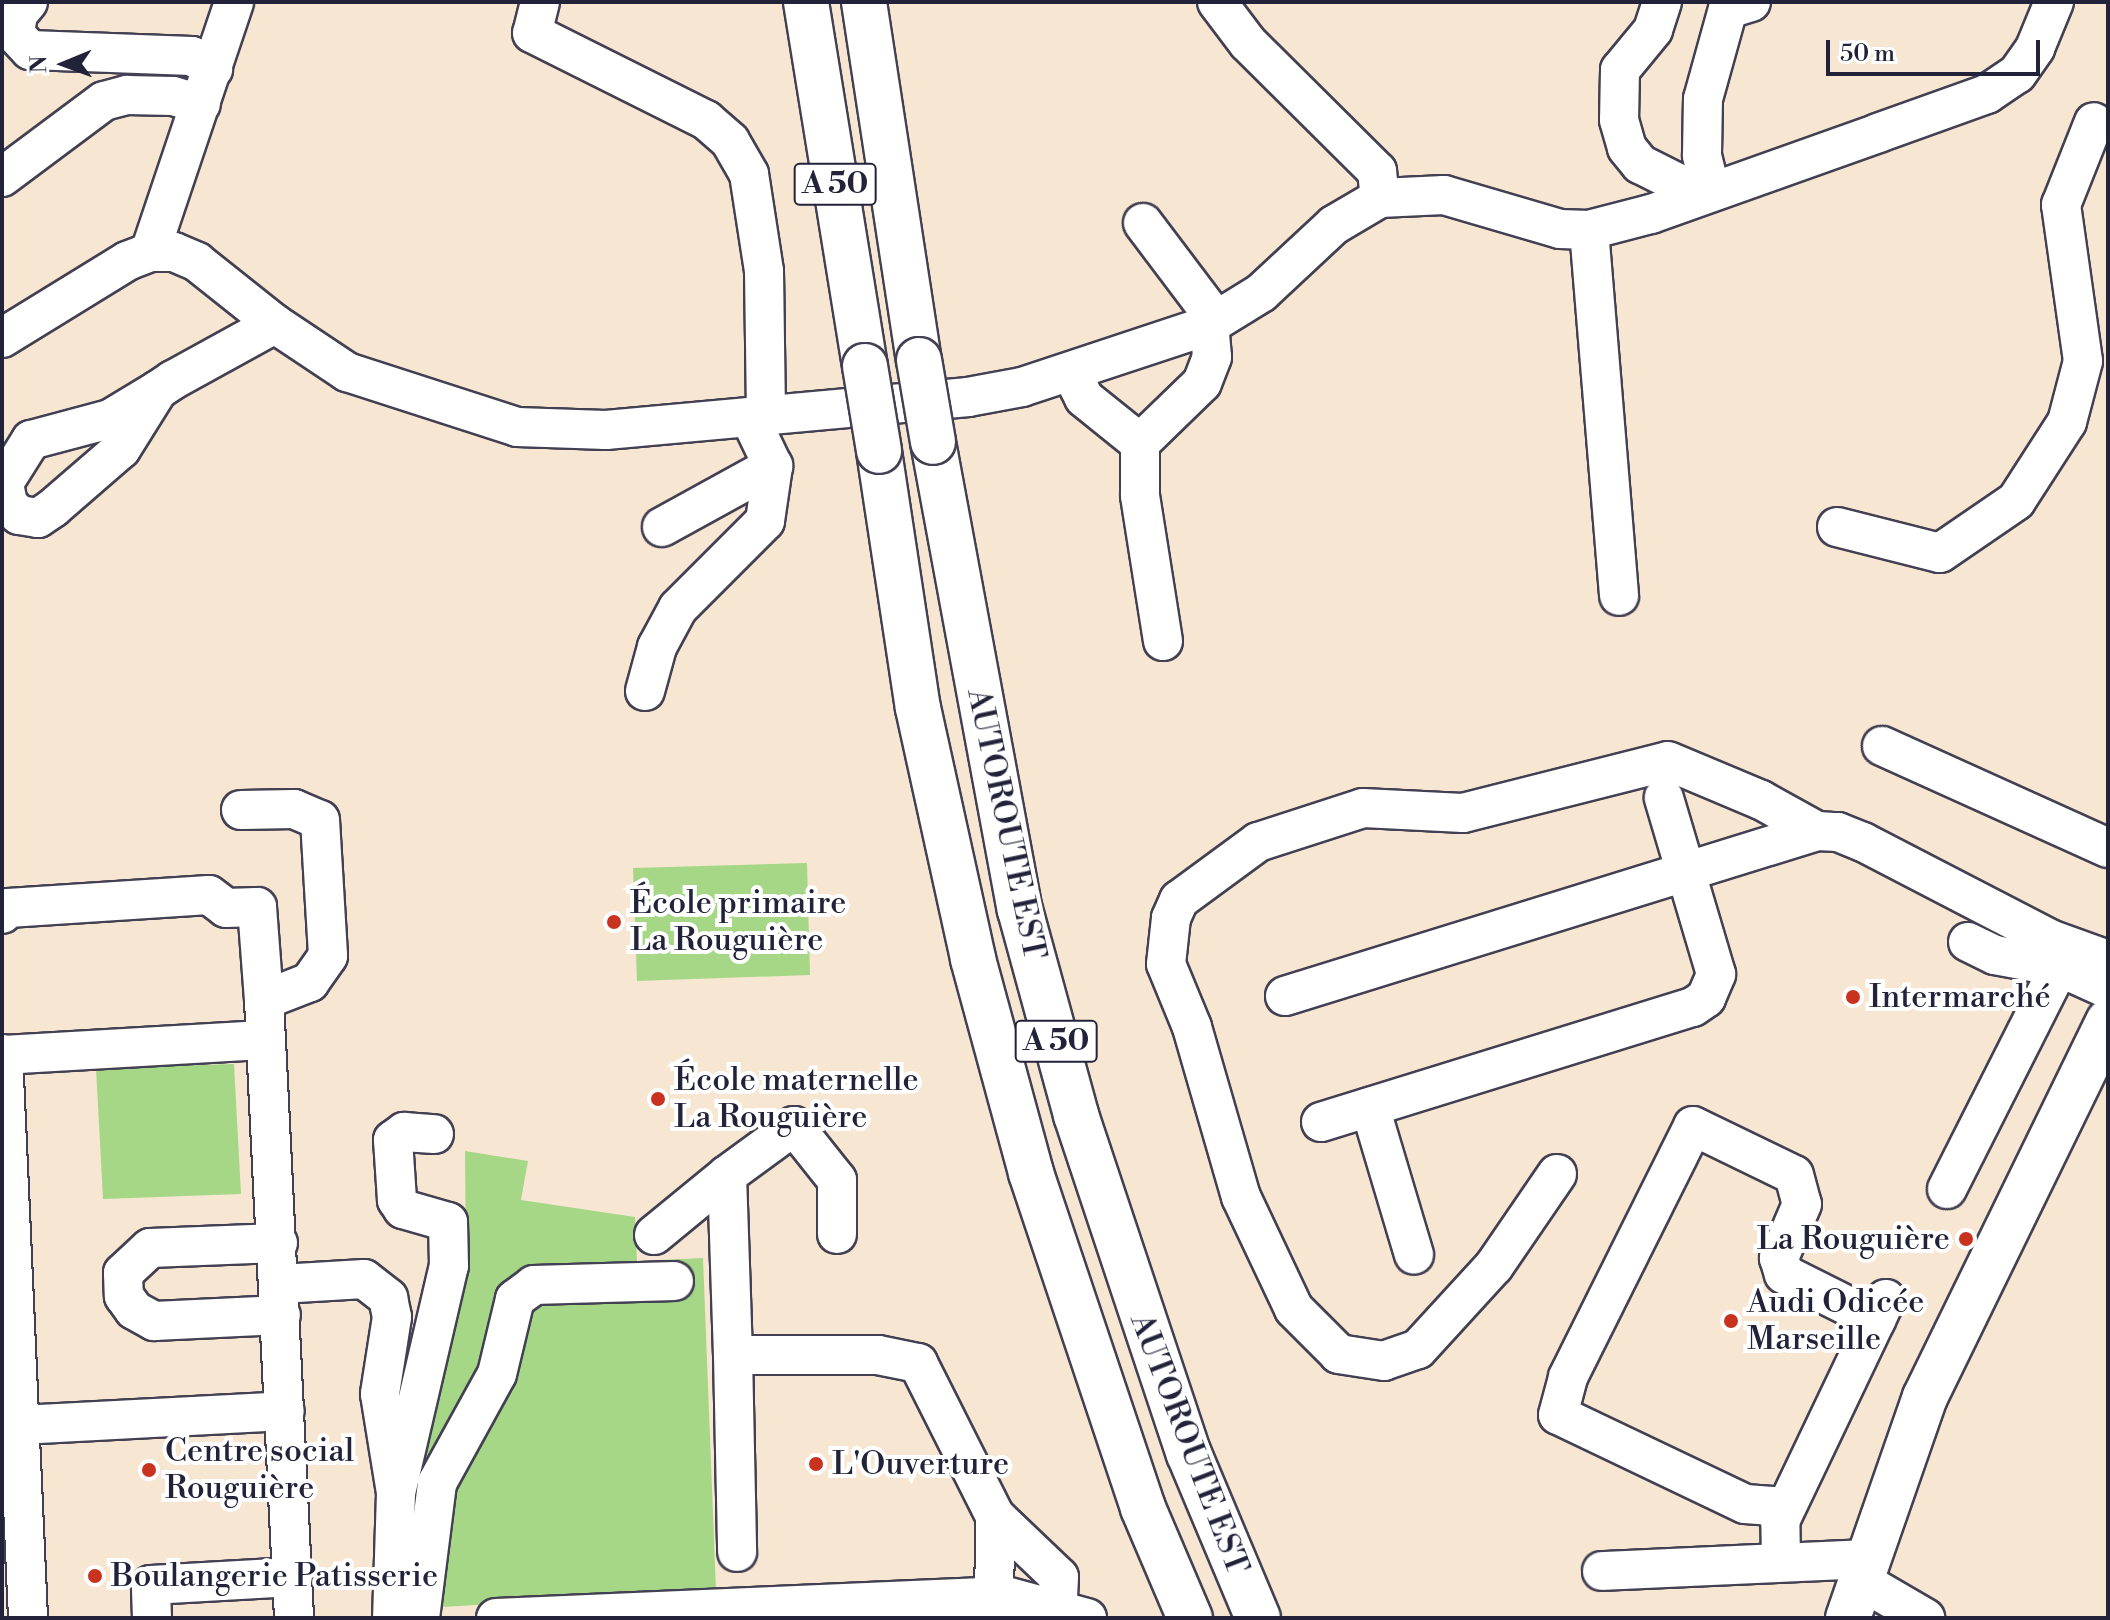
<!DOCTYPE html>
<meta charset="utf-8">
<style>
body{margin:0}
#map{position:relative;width:2110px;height:1620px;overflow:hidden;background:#f7e7d2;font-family:"Libre Bodoni",serif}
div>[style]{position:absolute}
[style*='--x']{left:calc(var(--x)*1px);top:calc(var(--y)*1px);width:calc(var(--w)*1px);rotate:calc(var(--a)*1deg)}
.green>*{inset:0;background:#a5d787}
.roads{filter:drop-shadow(2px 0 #424052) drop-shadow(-2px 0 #424052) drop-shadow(0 2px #424052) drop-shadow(0 -2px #424052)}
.minor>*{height:38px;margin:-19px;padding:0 19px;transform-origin:19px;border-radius:19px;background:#fff}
.major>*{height:44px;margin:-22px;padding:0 22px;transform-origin:22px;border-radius:22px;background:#fff}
.highway>*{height:44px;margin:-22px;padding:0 22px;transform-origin:22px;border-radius:22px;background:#fff}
.bridges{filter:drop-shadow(2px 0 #424052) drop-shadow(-2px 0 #424052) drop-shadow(0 2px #424052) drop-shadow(0 -2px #424052)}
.highway-bridge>*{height:44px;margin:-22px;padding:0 22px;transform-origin:22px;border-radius:22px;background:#fff}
.dots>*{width:22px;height:22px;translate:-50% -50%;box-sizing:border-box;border:4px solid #fff;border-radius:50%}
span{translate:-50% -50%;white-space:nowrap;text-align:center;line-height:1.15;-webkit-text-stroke:8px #fff;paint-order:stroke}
.shield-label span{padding:2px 6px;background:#fff;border:2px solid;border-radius:6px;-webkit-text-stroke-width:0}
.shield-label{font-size:30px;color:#22223b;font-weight:700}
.street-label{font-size:32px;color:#22223b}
.poi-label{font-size:32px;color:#22223b}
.left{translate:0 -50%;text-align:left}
.right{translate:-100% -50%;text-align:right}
.frame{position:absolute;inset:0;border:4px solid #22223b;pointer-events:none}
.north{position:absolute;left:24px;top:24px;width:80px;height:80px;-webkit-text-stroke:6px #fff;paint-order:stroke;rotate:269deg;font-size:22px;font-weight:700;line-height:32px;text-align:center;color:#22223b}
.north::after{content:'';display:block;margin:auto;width:28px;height:36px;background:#22223b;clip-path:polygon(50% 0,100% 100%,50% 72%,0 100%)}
.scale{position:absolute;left:1826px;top:40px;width:214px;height:36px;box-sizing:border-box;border:4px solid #22223b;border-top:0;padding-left:10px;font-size:24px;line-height:28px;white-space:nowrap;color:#22223b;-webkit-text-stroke:6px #fff;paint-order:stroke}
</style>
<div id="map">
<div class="green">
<i style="clip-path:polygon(807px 863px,810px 975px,637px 981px,633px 868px)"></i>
<i style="clip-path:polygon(234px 1064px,241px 1194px,103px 1199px,96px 1068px)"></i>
<i style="clip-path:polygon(465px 1151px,528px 1161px,521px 1200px,635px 1217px,637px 1261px,703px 1258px,716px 1591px,442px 1607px,419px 1491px,466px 1266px)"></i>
</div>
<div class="roads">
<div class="minor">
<i style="--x:28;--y:2;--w:16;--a:130"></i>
<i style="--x:18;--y:14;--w:20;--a:99"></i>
<i style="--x:15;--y:34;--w:22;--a:47"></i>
<i style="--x:30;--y:50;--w:162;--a:2.1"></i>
<i style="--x:192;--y:56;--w:25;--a:32"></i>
<i style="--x:540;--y:2;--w:32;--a:104"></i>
<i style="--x:532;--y:33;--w:195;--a:26.6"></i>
<i style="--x:706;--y:120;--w:32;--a:41"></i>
<i style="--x:730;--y:141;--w:38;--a:60"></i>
<i style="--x:749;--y:174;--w:98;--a:81.2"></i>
<i style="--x:764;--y:271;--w:146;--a:89.2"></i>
<i style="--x:1217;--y:2;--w:51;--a:52.9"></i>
<i style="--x:1248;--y:43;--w:182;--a:44.8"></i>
<i style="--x:1377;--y:171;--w:27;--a:84"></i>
<i style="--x:1662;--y:2;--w:29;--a:108"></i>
<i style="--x:1653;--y:30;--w:52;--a:129.5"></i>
<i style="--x:1620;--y:70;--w:50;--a:91.1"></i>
<i style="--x:1619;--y:120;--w:29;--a:74"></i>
<i style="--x:1627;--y:148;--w:21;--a:51"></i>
<i style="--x:1640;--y:164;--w:69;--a:26.6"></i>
<i style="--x:2;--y:177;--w:127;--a:-36.7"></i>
<i style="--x:104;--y:101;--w:24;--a:-15"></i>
<i style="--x:127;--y:95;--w:46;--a:1.2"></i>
<i style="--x:173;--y:96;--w:29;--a:16"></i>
<i style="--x:1711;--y:192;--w:38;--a:-104"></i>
<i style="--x:1702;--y:155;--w:56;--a:-89"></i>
<i style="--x:1703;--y:99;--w:93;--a:-74.5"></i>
<i style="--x:1728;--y:9;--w:24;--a:-17"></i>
<i style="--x:1143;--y:223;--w:121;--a:53"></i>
<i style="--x:1589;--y:230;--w:367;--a:85.3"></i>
<i style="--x:150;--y:252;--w:264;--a:-71.4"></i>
<i style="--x:2;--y:338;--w:147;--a:-31.6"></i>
<i style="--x:127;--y:261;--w:25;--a:-21"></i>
<i style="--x:150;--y:252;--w:24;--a:0"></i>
<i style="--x:174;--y:252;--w:25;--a:23"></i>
<i style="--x:197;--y:262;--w:100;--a:38.5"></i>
<i style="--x:275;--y:324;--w:87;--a:33.7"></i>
<i style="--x:347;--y:372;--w:179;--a:17.9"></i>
<i style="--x:517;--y:427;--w:89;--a:1.9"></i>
<i style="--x:606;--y:430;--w:364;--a:-5.2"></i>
<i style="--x:968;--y:397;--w:55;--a:-10.5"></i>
<i style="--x:1022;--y:387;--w:197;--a:-18.3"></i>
<i style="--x:1209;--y:325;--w:61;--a:-31.6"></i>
<i style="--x:1261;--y:293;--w:100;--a:-43"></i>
<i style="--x:1334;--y:225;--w:53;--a:-30.4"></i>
<i style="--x:1380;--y:198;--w:64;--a:-2.7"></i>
<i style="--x:1444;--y:195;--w:121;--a:16.3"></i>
<i style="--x:1560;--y:229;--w:29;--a:2"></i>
<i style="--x:1589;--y:230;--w:64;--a:-14.5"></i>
<i style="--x:1651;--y:214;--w:241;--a:-19.6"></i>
<i style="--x:1878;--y:133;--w:116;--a:-19.7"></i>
<i style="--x:1987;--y:94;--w:36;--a:-34"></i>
<i style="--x:2017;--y:74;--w:32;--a:-55"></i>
<i style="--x:2035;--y:48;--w:50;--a:-67.6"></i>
<i style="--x:1071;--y:372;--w:29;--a:63"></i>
<i style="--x:1084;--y:398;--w:72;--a:38.8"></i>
<i style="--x:158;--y:390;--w:70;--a:122.1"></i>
<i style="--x:121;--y:449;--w:90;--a:139.1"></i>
<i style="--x:53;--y:508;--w:18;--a:146"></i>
<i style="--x:38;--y:518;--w:19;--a:-171"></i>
<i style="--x:19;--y:515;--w:16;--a:-135"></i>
<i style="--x:8;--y:504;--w:21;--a:-101"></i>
<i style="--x:4;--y:483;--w:51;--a:-57.9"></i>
<i style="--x:31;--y:440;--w:82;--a:-14.9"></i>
<i style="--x:110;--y:419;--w:56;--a:-31.1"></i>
<i style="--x:158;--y:390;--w:18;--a:-34"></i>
<i style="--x:173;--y:380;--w:116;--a:-28.8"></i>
<i style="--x:662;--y:527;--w:127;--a:-28.8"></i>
<i style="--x:1837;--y:527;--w:106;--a:14.2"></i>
<i style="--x:1940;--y:553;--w:92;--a:-34.4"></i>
<i style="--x:2016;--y:501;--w:94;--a:-57.2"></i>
<i style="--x:2067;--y:422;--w:63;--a:-75.3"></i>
<i style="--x:2083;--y:361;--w:158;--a:-98"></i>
<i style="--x:2061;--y:205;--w:89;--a:-68.3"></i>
<i style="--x:1163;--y:641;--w:148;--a:-99"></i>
<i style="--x:1140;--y:495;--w:52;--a:-90"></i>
<i style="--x:1140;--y:443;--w:86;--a:-44.1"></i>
<i style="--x:1202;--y:383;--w:28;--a:-69"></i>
<i style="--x:1212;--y:357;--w:32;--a:-95"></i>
<i style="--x:645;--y:691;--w:46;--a:-74.7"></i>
<i style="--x:657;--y:647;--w:44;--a:-61.7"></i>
<i style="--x:678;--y:608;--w:123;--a:-45"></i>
<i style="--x:765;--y:521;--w:56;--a:-81.7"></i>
<i style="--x:773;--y:466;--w:53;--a:-115.6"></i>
<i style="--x:1882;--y:746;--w:248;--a:24.3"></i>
<i style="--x:241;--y:810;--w:53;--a:-1.1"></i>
<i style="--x:294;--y:809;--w:28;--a:23"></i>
<i style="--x:320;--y:820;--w:136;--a:86.6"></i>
<i style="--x:328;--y:956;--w:32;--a:125"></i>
<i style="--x:310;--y:982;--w:49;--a:158.6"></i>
<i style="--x:264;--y:1000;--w:619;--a:87.22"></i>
<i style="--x:2;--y:914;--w:8;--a:-45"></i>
<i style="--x:8;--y:908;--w:201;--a:-3.7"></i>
<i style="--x:209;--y:895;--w:21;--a:37"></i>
<i style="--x:226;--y:908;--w:31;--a:-2"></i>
<i style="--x:257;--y:907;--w:93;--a:85.7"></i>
<i style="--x:1968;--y:942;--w:30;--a:26"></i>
<i style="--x:1995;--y:955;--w:65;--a:10.6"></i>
<i style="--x:2059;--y:967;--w:54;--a:24.2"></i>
<i style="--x:1285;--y:996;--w:557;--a:-17.23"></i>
<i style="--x:1817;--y:831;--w:21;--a:3"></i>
<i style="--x:1838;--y:832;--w:27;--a:22"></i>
<i style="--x:1863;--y:842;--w:211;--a:27.4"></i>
<i style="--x:2050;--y:939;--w:62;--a:19.9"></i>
<i style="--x:1370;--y:1107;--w:154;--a:73.4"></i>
<i style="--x:1321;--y:1122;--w:389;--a:-17.2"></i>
<i style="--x:1693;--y:1007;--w:16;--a:-35"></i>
<i style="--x:1706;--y:998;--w:26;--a:-67"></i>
<i style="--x:1716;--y:974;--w:184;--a:-106.5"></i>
<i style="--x:1557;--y:1174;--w:112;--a:124.4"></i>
<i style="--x:1494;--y:1266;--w:113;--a:132.5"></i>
<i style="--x:1418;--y:1349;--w:36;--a:161"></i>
<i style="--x:1384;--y:1361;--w:46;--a:-171.2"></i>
<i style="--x:1339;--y:1354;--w:64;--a:-135"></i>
<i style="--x:1294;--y:1309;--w:124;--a:-115.3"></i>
<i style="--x:1241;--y:1197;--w:177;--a:-106.1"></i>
<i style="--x:1192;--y:1027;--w:68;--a:-112.4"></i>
<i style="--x:1166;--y:964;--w:46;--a:-83.8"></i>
<i style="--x:1171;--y:918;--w:20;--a:-66"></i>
<i style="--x:1179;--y:900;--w:98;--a:-36.3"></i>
<i style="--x:1258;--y:842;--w:110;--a:-17.9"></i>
<i style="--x:1363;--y:808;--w:100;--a:2.9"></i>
<i style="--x:1463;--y:813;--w:211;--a:-14.2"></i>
<i style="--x:1668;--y:761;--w:101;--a:22.8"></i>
<i style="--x:1761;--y:800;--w:64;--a:29"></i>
<i style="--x:1947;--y:1189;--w:249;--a:-63.2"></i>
<i style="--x:837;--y:1234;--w:54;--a:-90"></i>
<i style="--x:837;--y:1180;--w:69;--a:-128.5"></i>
<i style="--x:794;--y:1126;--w:83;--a:143.8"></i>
<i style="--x:727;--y:1175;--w:180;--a:88.1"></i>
<i style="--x:733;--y:1355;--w:145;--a:0"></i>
<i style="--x:878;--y:1355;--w:41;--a:11.3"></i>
<i style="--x:918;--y:1363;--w:171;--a:63.3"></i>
<i style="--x:995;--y:1516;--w:88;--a:43.6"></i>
<i style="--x:1059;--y:1577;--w:41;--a:92.8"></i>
<i style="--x:654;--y:1235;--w:94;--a:-39.4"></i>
<i style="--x:278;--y:1243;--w:128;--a:177.8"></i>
<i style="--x:150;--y:1248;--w:37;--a:137"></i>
<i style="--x:123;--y:1273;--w:23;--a:88"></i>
<i style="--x:124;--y:1296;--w:17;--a:54"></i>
<i style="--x:134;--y:1310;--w:23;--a:29"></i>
<i style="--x:154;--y:1321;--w:127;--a:-2.7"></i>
<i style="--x:280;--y:1284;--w:84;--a:-3.4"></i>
<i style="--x:364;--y:1279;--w:31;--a:38"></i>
<i style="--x:388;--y:1298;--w:19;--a:78"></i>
<i style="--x:392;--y:1317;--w:78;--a:98.9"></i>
<i style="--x:380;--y:1394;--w:100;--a:80.8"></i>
<i style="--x:396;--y:1493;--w:125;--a:91.8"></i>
<i style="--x:733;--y:1355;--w:197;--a:88.8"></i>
<i style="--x:2;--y:1435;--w:21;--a:-29"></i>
<i style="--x:20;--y:1425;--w:265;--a:-3"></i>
<i style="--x:396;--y:1493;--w:233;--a:-76.9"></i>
<i style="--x:449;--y:1266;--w:44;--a:-91.3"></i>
<i style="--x:448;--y:1222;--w:47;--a:-163.9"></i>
<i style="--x:403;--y:1209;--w:11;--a:-124"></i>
<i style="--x:397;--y:1200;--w:60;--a:-93.8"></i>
<i style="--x:393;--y:1140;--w:14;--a:-36"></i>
<i style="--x:404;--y:1132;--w:30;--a:4"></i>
<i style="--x:1786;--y:1507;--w:41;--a:-175.8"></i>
<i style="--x:1745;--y:1504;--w:207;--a:-154.5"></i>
<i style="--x:1558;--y:1415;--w:39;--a:-75"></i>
<i style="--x:1568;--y:1377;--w:280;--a:-63.5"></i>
<i style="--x:1693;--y:1126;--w:112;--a:25.9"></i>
<i style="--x:1794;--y:1175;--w:30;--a:75"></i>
<i style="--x:1802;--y:1204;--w:59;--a:113.1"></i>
<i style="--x:1779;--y:1258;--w:17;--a:73"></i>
<i style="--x:1784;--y:1274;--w:103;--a:26.6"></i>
<i style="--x:1781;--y:1560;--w:39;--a:-91"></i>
<i style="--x:1780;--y:1521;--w:246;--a:-64.5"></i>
<i style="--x:1602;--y:1571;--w:263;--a:-2.6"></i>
<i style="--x:1858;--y:1579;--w:78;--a:30.2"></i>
<i style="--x:28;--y:1618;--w:564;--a:-92.54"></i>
<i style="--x:3;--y:1055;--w:263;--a:-3.3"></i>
<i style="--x:152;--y:1618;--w:33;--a:-92"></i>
<i style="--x:151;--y:1585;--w:142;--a:-3.2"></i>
<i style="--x:420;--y:1618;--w:136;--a:-82.8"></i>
<i style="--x:437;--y:1483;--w:124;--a:-61.2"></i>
<i style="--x:497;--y:1374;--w:77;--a:-76.5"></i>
<i style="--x:515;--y:1299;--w:24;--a:-36"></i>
<i style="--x:534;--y:1285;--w:140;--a:-1.6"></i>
<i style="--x:496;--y:1618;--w:510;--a:-2.47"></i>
<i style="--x:1006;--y:1596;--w:84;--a:15.2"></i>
<i style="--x:994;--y:1618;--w:102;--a:-89.4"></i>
</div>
<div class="major">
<i style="--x:1848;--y:1618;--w:234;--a:-70.8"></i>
<i style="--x:1925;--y:1397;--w:418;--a:-64"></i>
</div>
<div class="highway">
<i style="--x:806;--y:2;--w:369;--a:80.8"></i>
<i style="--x:864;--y:2;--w:362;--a:81.3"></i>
<i style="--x:933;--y:442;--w:476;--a:79.5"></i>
<i style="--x:1020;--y:910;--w:213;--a:74.7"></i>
<i style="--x:1076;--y:1115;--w:357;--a:71.6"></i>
<i style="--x:1189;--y:1454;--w:178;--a:67.2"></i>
<i style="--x:879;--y:451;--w:260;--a:81.4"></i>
<i style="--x:918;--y:708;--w:257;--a:77.6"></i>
<i style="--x:973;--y:959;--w:222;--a:74.8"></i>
<i style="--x:1031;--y:1173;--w:353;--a:71.5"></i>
<i style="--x:1143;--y:1508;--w:120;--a:66.9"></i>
</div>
</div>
<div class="bridges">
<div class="highway-bridge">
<i style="--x:919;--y:360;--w:83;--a:80.3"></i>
<i style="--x:865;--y:366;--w:86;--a:80.6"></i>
</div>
</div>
<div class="dots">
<i style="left:614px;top:922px;background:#c8321e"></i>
<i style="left:1853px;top:997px;background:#c8321e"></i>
<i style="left:658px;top:1099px;background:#c8321e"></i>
<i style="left:1966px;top:1239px;background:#c8321e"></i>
<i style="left:1731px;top:1321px;background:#c8321e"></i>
<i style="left:816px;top:1464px;background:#c8321e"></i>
<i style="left:149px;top:1470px;background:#c8321e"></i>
<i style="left:95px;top:1576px;background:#c8321e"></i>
</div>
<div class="shield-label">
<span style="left:835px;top:184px">A 50</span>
<span style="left:1056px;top:1041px">A 50</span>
</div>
<div class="street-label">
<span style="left:1006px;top:824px;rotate:78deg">AUTOROUTE EST</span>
<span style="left:1189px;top:1444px;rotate:69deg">AUTOROUTE EST</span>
</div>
<div class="poi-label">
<span class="left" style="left:630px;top:922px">École primaire<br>La Rouguière</span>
<span class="left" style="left:1869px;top:997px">Intermarché</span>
<span class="left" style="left:674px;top:1099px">École maternelle<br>La Rouguière</span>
<span class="right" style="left:1950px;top:1239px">La Rouguière</span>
<span class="left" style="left:1747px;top:1321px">Audi Odicée<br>Marseille</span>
<span class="left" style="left:165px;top:1470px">Centre social<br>Rouguière</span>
<span class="left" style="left:832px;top:1464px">L'Ouverture</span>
<span class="left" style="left:111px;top:1576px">Boulangerie Patisserie</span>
</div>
<div class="frame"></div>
<div class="north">N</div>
<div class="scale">50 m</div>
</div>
